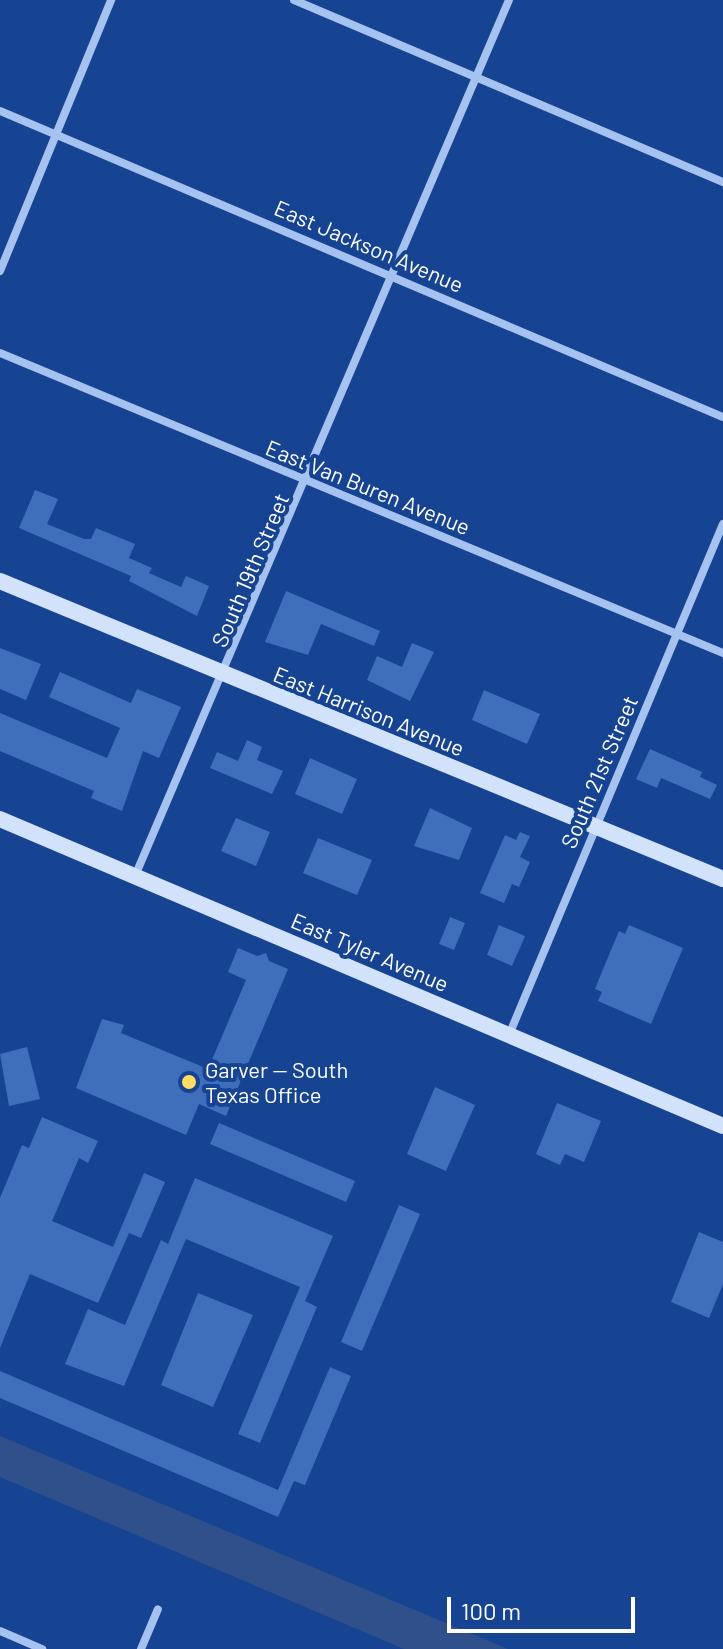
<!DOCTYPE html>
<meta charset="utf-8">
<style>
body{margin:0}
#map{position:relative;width:723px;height:1649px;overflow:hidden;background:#164492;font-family:Barlow,sans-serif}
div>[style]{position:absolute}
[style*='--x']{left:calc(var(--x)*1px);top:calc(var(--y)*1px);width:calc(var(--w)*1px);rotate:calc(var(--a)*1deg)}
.water>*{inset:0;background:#2f508a}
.building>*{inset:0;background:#3f6eba}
.street>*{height:8px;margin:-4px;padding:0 4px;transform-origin:4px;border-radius:4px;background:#a5c2f1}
.secondary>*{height:16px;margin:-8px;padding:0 8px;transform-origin:8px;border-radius:8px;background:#d3e2fb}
.dots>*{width:22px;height:22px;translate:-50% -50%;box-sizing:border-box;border:4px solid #164492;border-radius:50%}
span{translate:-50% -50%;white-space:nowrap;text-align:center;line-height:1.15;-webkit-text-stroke:8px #164492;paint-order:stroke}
.street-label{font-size:22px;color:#fff}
.poi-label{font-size:22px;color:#fff}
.left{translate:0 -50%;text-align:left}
.scale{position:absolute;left:447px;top:1597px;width:188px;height:36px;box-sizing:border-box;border:4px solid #fff;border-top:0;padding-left:10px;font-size:24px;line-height:28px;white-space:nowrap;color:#fff;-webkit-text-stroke:6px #164492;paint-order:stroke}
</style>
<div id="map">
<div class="water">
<i style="clip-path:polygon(0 1436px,508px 1649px,404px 1649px,0 1477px)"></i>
</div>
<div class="building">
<i style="clip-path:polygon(35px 490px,58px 499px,47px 524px,84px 539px,91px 539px,96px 528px,135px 544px,129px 558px,152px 568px,149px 573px,181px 587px,186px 576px,209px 586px,197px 616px,129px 581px,131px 576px,19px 528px)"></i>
<i style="clip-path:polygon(286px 591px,380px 631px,374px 646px,321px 624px,308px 655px,265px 642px)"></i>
<i style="clip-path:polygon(412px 643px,434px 652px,410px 701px,367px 680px,377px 656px,402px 667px)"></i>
<i style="clip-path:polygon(0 648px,41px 664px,26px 700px,0 689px)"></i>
<i style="clip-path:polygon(60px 672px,131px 703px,137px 689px,181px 707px,159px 758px,143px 751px,122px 811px,91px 798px,94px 791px,0 751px,0 713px,107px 758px,120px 728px,49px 697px)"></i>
<i style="clip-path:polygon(484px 690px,540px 714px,527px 744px,472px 720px)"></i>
<i style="clip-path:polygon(247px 740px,262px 747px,257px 760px,283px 771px,272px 794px,210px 768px,217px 752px,238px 761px)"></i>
<i style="clip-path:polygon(650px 749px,702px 772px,700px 777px,717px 785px,710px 799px,661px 778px,657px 788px,636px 779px)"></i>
<i style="clip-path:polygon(310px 758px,357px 779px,342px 814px,295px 794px)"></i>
<i style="clip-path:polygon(430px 808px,472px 828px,459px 860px,414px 846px)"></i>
<i style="clip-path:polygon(236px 818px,270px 832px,256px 866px,221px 851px)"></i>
<i style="clip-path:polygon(520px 832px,530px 836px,520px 857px,530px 862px,519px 887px,512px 884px,504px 903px,480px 893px,505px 835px,516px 840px)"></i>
<i style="clip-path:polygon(318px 838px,372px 860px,357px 895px,303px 873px)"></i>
<i style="clip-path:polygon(450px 917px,465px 923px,454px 950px,439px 944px)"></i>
<i style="clip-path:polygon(499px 925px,525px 936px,512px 966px,487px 955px)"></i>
<i style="clip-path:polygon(629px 925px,683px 948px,651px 1024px,598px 1001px,602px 992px,595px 989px,606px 962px,619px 931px,625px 934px)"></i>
<i style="clip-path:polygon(238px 948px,257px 956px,266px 953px,269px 961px,288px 969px,226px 1116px,199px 1104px,186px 1135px,76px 1088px,102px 1019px,124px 1025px,121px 1033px,208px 1069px,246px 980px,228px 972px)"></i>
<i style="clip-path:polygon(27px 1047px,40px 1099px,9px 1106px,0 1054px)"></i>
<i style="clip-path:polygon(435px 1087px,475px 1105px,446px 1171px,407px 1154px)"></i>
<i style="clip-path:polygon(557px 1103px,601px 1121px,584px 1162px,565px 1154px,560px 1165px,536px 1154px)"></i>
<i style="clip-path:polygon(42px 1117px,98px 1141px,88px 1163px,79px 1158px,52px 1221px,113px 1247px,144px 1173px,165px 1182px,141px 1238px,129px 1233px,98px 1303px,30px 1274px,0 1348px,0 1198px,22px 1145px,29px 1148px)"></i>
<i style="clip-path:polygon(219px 1123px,355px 1181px,346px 1202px,210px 1144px)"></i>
<i style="clip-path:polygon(195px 1178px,333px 1236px,305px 1301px,317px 1307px,260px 1443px,238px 1434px,300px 1287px,186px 1239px,124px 1386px,65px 1364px,88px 1309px,125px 1325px,161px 1240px,168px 1244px)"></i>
<i style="clip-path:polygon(399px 1205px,420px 1214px,362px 1351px,341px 1342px)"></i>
<i style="clip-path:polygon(699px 1232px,723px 1242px,723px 1284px,709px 1318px,671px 1302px)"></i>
<i style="clip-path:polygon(198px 1293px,253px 1315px,213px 1407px,161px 1385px)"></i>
<i style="clip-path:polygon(330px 1367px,351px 1376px,305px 1485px,294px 1481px,278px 1517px,0 1398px,0 1371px,278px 1490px)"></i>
</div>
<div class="street">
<i style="--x:294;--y:0;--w:466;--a:23"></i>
<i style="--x:0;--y:111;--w:785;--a:22.94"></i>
<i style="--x:0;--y:271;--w:293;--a:-67.7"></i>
<i style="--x:0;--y:353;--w:783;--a:22.54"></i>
<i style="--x:135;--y:876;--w:952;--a:-66.88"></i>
<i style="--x:509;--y:1035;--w:554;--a:-67.28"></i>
<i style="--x:0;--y:1631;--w:46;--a:23.2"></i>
<i style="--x:141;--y:1649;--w:43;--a:-67"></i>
</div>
<div class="secondary">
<i style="--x:0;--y:581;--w:782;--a:22.4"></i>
<i style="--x:0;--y:819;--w:785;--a:23.01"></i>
</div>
<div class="dots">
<i style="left:189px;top:1082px;background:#ffdc64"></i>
</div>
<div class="street-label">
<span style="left:369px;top:246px;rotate:23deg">East Jackson Avenue</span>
<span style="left:368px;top:487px;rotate:22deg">East Van Buren Avenue</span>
<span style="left:250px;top:570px;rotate:-67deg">South 19th Street</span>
<span style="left:369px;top:711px;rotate:22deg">East Harrison Avenue</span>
<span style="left:599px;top:772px;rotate:-67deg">South 21st Street</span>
<span style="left:370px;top:952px;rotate:23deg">East Tyler Avenue</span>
</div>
<div class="poi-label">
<span class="left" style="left:205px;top:1082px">Garver — South<br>Texas Office</span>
</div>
<div class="scale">100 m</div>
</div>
